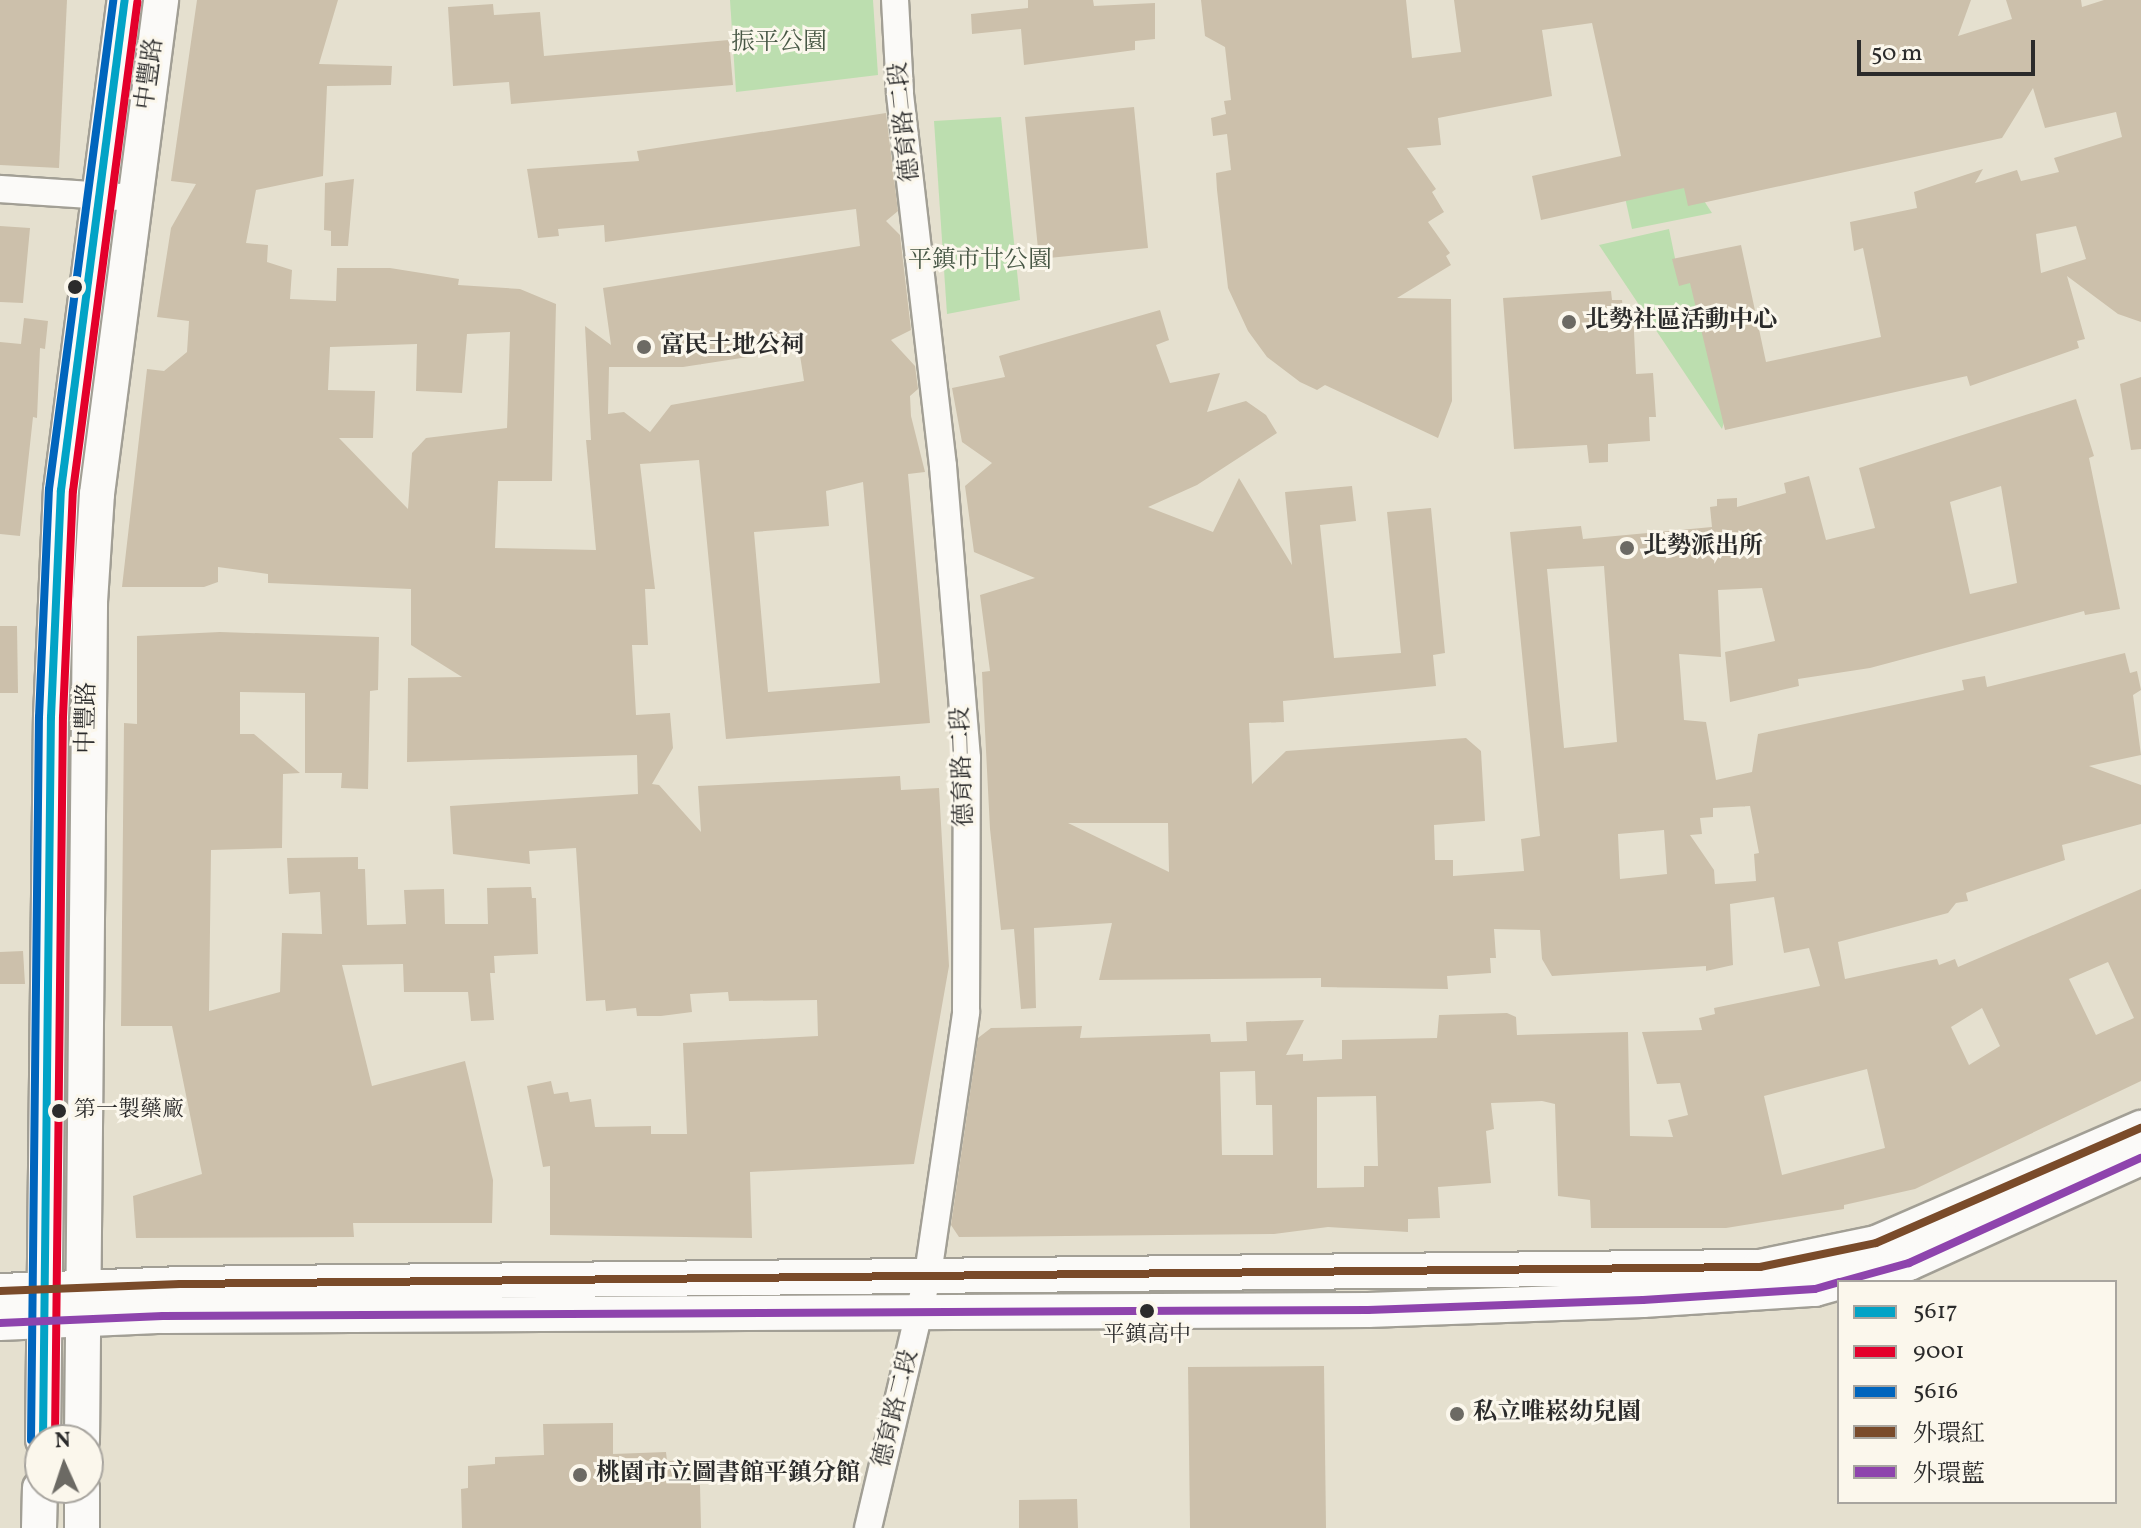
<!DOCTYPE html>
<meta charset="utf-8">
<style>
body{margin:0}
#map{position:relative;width:2141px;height:1528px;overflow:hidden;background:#e5e0cf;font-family:Vollkorn,"Noto Serif TC",serif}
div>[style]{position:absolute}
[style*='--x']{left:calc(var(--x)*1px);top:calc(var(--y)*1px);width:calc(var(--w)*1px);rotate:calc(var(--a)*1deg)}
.green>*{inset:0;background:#bcdeaf}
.building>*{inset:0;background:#ccc0ab}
.roads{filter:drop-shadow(2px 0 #a29f95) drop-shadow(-2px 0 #a29f95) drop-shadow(0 2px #a29f95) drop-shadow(0 -2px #a29f95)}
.minor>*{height:26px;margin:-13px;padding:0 13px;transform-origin:13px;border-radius:13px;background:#fbfaf8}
.major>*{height:34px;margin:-17px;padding:0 17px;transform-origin:17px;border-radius:17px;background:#fbfaf8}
.bus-1>*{height:8px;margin:-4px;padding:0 4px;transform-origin:4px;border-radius:4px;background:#02a3c6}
.bus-2>*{height:8px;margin:-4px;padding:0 4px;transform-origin:4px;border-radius:4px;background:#e4002b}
.bus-3>*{height:8px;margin:-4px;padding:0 4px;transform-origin:4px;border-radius:4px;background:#0065bd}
.bus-4>*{height:8px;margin:-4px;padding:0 4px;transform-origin:4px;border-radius:4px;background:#7a4b2a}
.bus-5>*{height:8px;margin:-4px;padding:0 4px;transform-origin:4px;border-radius:4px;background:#8e44ad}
.dots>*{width:22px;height:22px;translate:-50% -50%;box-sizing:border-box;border:4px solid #fbf7ec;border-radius:50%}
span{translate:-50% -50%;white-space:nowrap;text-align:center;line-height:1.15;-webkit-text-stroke:6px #fbf7ec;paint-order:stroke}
.bus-label{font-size:22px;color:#2b2b2b}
.left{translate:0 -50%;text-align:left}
.park-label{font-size:24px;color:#475745}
.street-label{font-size:24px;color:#2b2b2b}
.poi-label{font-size:24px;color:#2b2b2b;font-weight:700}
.legend{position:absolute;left:1837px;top:1280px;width:280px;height:224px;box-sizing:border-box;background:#fbf7ec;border:2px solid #a8a59f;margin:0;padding:10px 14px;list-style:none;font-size:24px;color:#2b2b2b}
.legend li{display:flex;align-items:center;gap:16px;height:40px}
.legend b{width:40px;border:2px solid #a8a59f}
.north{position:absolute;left:24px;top:1424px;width:80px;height:80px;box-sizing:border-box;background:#fbf7ec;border:2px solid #a8a59f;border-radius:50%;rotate:357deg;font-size:22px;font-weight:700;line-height:32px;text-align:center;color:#2b2b2b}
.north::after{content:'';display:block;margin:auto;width:28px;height:36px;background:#6c6a64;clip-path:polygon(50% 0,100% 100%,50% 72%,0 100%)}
.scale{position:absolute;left:1857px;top:40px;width:178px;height:36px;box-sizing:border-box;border:4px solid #2b2b2b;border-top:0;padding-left:10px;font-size:24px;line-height:28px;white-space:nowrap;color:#2b2b2b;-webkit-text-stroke:6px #fbf7ec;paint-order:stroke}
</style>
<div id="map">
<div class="green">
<i style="clip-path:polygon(730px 0,873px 0,878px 75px,736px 92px)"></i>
<i style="clip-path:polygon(1001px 117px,1020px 300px,947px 314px,934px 121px)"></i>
<i style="clip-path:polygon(1689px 178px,1712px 213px,1632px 229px,1624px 193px)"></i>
<i style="clip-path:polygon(1669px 229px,1676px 263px,1693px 259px,1727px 412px,1722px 429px,1599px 245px)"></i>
</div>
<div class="building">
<i style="clip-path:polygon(0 0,67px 0,59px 168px,0 165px)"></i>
<i style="clip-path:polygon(evenodd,197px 0,338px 0,319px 64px,392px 66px,391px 85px,327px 86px,323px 176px,256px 190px,246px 243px,268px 245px,267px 262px,292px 270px,290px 299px,336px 301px,337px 268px,390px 268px,459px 279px,458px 285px,520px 289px,556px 304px,552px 481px,498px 481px,495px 548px,596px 550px,586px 440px,591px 440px,585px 326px,611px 345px,603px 288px,860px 246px,856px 209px,605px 242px,604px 225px,558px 229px,559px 236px,538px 238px,527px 169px,639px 161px,637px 151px,886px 113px,898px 211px,886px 221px,900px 235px,911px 330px,891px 340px,915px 366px,918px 389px,910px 396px,911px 416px,925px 472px,908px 474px,930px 723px,726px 739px,699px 460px,640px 464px,655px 589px,645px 589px,648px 645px,632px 645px,636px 715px,670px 713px,673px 748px,652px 784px,659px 785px,701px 832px,698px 786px,900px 776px,901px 790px,939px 788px,949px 966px,914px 1164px,750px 1172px,752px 1238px,550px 1235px,550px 1166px,543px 1167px,527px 1086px,551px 1081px,554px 1094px,568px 1092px,570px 1102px,591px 1099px,595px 1127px,651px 1126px,651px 1134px,687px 1134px,683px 1043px,818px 1036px,817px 1000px,729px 1001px,728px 992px,690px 994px,692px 1012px,661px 1016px,637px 1016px,636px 1008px,606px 1011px,605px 1000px,586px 1001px,576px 848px,529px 851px,530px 864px,453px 854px,450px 806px,638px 794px,637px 755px,407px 762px,408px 678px,462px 677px,411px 645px,411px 589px,268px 583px,268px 574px,218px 567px,218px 582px,204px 587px,122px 587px,147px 369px,164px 371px,187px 352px,189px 321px,157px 317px,171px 228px,196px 184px,171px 181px,197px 0,510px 332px,507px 428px,426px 438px,412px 453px,408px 509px,339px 438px,373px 438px,375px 391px,328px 390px,330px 347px,417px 344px,416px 391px,462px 393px,467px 334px,510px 332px,197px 0,799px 349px,804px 381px,671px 405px,650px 432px,624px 412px,608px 414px,609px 367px,683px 367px,799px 349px,197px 0,863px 482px,880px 683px,768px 692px,754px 532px,829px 526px,826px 491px,863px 482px)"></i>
<i style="clip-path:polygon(1028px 0,1093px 0,1094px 6px,1155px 3px,1155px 39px,1135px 41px,1135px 50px,1024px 65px,1021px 29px,972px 34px,971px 14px,1028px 8px)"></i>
<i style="clip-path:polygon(evenodd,1201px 0,1406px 0,1412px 58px,1461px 52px,1454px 0,1971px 0,1958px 36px,2012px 19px,2006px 0,2081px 0,2082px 7px,2104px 0,2141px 0,2141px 322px,2118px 314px,2067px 276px,2085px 339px,2077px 341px,2079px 348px,1970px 386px,1967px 376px,1725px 430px,1690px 283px,1679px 286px,1672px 259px,1741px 245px,1766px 362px,1881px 337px,1863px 248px,1854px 251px,1850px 222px,1917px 208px,1914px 192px,1983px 169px,1975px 183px,2017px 170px,2021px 181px,2059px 172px,2054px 158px,2122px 137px,2116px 112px,2045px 128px,2033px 88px,2002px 138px,1688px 206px,1684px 188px,1541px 220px,1532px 176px,1621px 156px,1592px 23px,1542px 30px,1552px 96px,1438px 118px,1441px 145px,1407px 148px,1436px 189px,1432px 192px,1444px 212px,1428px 222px,1450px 253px,1446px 256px,1451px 265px,1397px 298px,1451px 299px,1452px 401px,1438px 438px,1325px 385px,1317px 390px,1300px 382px,1267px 357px,1248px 331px,1228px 288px,1217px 190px,1216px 173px,1231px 170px,1227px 134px,1213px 136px,1211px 118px,1226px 114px,1224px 101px,1231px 100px,1225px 47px,1205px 36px,1201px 0,2076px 226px,2086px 259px,2041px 273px,2036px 234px,2076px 226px)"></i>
<i style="clip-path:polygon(493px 4px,494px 15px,540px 12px,544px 56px,729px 40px,733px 85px,511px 104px,509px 82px,453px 86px,448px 7px)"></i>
<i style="clip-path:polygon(1134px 107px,1148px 248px,1039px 259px,1025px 117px)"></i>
<i style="clip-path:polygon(354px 179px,348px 246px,331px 246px,331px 231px,324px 230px,325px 183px)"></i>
<i style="clip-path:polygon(0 226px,30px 228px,23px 303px,0 302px)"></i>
<i style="clip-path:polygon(1611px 291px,1612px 300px,1622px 300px,1623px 311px,1633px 311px,1636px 374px,1653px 373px,1656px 417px,1649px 417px,1650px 441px,1608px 444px,1608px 462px,1589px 463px,1587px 445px,1514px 449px,1503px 298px)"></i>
<i style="clip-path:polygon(evenodd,1160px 310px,1169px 340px,1156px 345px,1170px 383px,1220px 373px,1207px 412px,1246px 401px,1266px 415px,1277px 433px,1197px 485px,1148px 507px,1213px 532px,1239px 478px,1292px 565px,1285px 492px,1352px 486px,1356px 521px,1320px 525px,1334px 658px,1401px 653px,1387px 512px,1431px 508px,1445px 653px,1433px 655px,1436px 686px,1283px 701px,1284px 722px,1249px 723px,1252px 784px,1286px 751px,1466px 738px,1481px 751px,1485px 821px,1434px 825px,1435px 860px,1453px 860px,1453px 876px,1524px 871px,1521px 839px,1540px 836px,1510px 532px,1581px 526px,1583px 539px,1712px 527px,1710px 507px,1717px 506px,1717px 499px,1737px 498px,1737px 507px,1786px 493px,1784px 483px,1809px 476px,1826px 540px,1875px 528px,1859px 468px,2076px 399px,2094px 456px,2089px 458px,2120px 609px,2085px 615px,2084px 611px,1870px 668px,1798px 679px,1799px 686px,1730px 702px,1725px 652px,1775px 641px,1762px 588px,1718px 590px,1721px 657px,1679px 654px,1684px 720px,1706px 722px,1716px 780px,1752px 772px,1758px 734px,1964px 690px,1962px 680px,1985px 676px,1987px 687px,2125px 653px,2130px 673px,2137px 671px,2141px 690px,2133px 695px,2141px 755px,2089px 766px,2141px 785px,2141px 824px,2062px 845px,2065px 860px,1966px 893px,1968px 901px,1956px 903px,1948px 913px,1838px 942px,1845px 979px,1937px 959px,1939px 965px,1955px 959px,1958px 967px,2141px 889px,2141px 1081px,1915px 1189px,1844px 1205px,1844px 1209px,1726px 1228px,1591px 1228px,1590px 1200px,1558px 1196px,1555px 1104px,1542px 1101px,1491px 1103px,1494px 1129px,1486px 1131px,1491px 1183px,1438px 1187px,1440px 1218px,1408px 1219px,1408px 1232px,1328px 1227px,1274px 1234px,959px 1237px,951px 1225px,978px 1038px,991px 1028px,1082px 1026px,1080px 1038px,1210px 1034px,1211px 1042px,1247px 1041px,1246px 1022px,1304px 1020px,1286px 1055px,1303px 1054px,1303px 1061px,1342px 1059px,1342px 1040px,1437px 1038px,1439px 1015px,1507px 1013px,1516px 1017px,1517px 1035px,1628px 1032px,1630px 1136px,1673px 1137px,1668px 1120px,1688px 1115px,1680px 1083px,1657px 1084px,1642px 1032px,1702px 1030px,1699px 1018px,1715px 1014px,1714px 1008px,1820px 986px,1809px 948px,1784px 953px,1774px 897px,1730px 904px,1733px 965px,1706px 971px,1706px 966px,1552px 976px,1542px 959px,1540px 930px,1494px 929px,1496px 958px,1490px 958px,1491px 973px,1447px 976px,1448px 989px,1321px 987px,1321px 978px,1099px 980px,1112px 923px,1034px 928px,1036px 1008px,1021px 1009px,1014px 929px,1001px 930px,990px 829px,982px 672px,990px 671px,980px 595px,1035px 578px,974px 552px,965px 486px,992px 463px,962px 442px,952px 388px,1005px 377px,999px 356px,1160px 310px,2001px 486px,2017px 583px,1970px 594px,1950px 502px,2001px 486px,1160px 310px,1604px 566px,1617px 742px,1564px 748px,1547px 569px,1604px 566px,1160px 310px,1750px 806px,1759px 853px,1754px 854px,1756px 881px,1715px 884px,1714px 870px,1690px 835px,1702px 834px,1700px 818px,1713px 817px,1713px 808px,1750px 806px,1160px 310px,1068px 823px,1168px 823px,1169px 872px,1068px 823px,1160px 310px,1664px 830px,1667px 874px,1620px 879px,1618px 834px,1664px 830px,1160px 310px,2108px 962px,2134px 1018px,2096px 1035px,2069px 979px,2108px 962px,1160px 310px,1982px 1008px,2000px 1046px,1969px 1065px,1951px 1027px,1982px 1008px,1160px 310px,1867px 1069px,1885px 1148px,1782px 1175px,1764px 1096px,1867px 1069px,1160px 310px,1255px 1071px,1256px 1105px,1272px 1105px,1273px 1155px,1222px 1155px,1220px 1072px,1255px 1071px,1160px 310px,1376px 1096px,1378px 1166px,1364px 1166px,1364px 1187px,1317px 1188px,1317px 1097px,1376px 1096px)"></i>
<i style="clip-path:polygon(24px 318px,48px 321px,45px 349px,40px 348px,37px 418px,33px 417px,20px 536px,0 534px,0 342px,21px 344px)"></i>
<i style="clip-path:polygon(2141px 377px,2141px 449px,2131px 450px,2120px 384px)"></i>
<i style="clip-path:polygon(0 626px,17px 626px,18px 693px,0 693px)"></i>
<i style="clip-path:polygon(220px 632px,379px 637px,378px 690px,370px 691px,368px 789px,341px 788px,342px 773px,305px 773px,305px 693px,240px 692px,240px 734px,254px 734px,300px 773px,283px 774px,282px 848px,211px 850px,209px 1011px,280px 992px,282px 933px,322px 934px,320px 892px,289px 894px,287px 858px,358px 857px,358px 869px,365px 869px,367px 925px,406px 924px,404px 890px,444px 889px,445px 924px,488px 924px,487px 888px,531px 887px,532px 898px,536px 898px,538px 954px,494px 956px,495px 973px,490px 973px,494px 1020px,471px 1021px,468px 992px,404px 992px,403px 964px,342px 965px,372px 1086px,465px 1061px,493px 1180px,492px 1223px,353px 1223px,354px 1237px,136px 1238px,133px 1196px,202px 1174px,172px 1026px,121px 1026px,124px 723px,137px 724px,137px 636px)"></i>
<i style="clip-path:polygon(23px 951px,25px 984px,0 984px,0 952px)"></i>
<i style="clip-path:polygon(1324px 1366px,1326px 1528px,1190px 1528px,1188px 1367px)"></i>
<i style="clip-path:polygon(613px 1423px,613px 1454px,666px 1452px,667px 1461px,688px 1460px,693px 1485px,700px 1485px,701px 1528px,462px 1528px,461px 1489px,468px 1488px,468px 1466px,495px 1464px,495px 1457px,544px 1455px,543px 1424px)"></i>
<i style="clip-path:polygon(1077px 1499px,1078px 1528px,1019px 1528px,1019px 1500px)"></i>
</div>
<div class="roads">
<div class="minor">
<i style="--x:0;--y:189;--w:134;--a:3.8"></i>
<i style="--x:868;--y:1528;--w:261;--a:-76.7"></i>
<i style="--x:928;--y:1274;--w:265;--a:-81.7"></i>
<i style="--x:966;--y:1012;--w:254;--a:-89.8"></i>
<i style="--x:967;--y:758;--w:293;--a:-94.7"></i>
<i style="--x:943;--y:466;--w:376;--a:-96.6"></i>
<i style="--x:900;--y:92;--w:92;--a:-93.1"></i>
</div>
<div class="major">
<i style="--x:1840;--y:1282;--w:72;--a:-15.4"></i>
<i style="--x:1909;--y:1263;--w:255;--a:-24.4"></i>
<i style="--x:0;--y:1291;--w:180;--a:-2.2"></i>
<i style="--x:180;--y:1284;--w:1580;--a:-0.62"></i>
<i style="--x:1760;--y:1267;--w:118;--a:-11.7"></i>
<i style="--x:1876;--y:1243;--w:289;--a:-23.5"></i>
<i style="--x:0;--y:1323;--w:163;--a:-2.5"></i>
<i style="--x:163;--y:1316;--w:1205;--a:-0.29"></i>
<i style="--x:1368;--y:1310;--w:275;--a:-2.1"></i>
<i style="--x:1643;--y:1300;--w:172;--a:-3.7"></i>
<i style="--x:1815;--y:1289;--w:25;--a:-16"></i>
<i style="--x:43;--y:1440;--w:723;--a:-89.37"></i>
<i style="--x:51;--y:717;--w:227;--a:-87.5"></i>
<i style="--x:61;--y:490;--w:494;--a:-82.6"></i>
<i style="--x:82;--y:1440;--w:838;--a:-89.45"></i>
<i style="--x:90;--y:602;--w:108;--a:-86.3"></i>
<i style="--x:97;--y:494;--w:498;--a:-82.6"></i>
<i style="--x:39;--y:1528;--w:40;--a:-88.6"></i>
<i style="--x:82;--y:1528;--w:40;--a:-90"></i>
</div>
</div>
<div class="bus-1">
<i style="--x:43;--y:1440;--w:723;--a:-89.37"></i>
<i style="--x:51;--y:717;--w:227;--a:-87.5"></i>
<i style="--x:61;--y:490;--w:494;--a:-82.6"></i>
</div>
<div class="bus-2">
<i style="--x:55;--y:1440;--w:723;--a:-89.37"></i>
<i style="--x:63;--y:717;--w:226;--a:-87.5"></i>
<i style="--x:73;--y:491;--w:493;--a:-82.5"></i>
</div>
<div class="bus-3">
<i style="--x:31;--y:1440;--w:723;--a:-89.37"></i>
<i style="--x:39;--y:717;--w:228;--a:-87.5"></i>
<i style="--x:49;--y:489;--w:493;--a:-82.5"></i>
</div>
<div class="bus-4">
<i style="--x:0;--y:1291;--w:180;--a:-2.2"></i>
<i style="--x:180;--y:1284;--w:1580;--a:-0.62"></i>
<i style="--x:1760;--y:1267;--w:118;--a:-11.7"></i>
<i style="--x:1876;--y:1243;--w:289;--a:-23.5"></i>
</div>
<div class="bus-5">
<i style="--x:1840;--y:1282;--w:72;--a:-15.4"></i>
<i style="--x:1909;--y:1263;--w:255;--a:-24.4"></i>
<i style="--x:0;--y:1323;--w:163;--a:-2.5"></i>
<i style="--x:163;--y:1316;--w:1205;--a:-0.29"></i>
<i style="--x:1368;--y:1310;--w:275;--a:-2.1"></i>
<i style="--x:1643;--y:1300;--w:172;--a:-3.7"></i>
<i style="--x:1815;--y:1289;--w:25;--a:-16"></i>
</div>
<div class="dots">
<i style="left:75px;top:287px;background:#2b2b2b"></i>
<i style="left:1569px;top:322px;background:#6c6a64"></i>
<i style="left:644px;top:347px;background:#6c6a64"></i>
<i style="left:1627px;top:548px;background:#6c6a64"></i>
<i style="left:59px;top:1111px;background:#2b2b2b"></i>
<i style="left:1147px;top:1311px;background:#2b2b2b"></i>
<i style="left:1457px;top:1414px;background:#6c6a64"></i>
<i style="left:580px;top:1475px;background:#6c6a64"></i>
</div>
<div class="bus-label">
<span class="left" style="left:74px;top:1111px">第一製藥廠</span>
<span style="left:1147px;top:1336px">平鎮高中</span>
</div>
<div class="park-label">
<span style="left:779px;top:44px">振平公園</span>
<span style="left:980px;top:262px">平鎮市廿公園</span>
</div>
<div class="street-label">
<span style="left:151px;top:74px;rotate:-82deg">中豐路</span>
<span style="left:906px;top:122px;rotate:-96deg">德育路二段</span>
<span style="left:88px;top:718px;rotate:-89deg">中豐路</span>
<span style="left:964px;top:767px;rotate:-92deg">德育路二段</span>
<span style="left:897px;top:1409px;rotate:-76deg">德育路二段</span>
</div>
<div class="poi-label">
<span class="left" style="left:1585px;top:322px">北勢社區活動中心</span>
<span class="left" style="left:660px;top:347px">富民土地公祠</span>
<span class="left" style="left:1643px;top:548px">北勢派出所</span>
<span class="left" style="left:1473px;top:1414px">私立唯崧幼兒園</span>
<span class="left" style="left:596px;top:1475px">桃園市立圖書館平鎮分館</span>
</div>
<ul class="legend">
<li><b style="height:10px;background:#02a3c6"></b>5617</li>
<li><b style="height:10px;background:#e4002b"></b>9001</li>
<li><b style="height:10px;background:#0065bd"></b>5616</li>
<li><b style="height:10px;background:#7a4b2a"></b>外環紅</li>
<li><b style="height:10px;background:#8e44ad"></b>外環藍</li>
</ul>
<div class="north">N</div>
<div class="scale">50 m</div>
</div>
